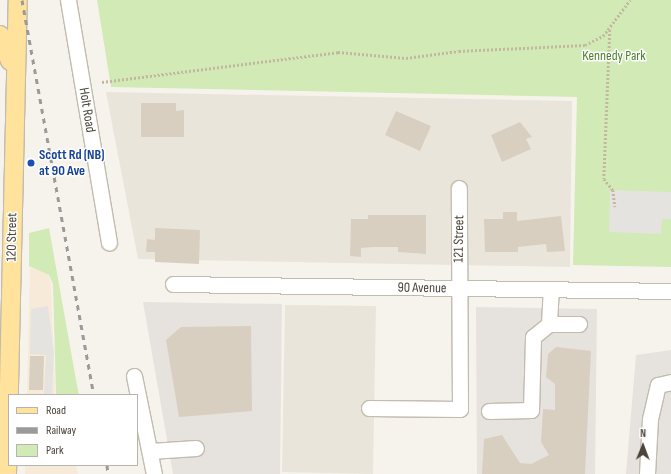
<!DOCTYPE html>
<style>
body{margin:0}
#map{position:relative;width:671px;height:474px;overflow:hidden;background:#f6f3ec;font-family:"Sofia Sans Condensed",sans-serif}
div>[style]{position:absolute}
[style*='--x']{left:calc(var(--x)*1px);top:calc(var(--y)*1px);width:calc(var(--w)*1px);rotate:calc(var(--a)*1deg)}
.residential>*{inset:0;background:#eae5da}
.commercial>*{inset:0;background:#f7ead8}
.industrial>*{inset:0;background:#e6e2dd}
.green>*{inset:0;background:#d2eab5}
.parking>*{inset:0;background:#e5e3e0}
.building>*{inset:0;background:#d8cfc1}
.path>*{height:2.5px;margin-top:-1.25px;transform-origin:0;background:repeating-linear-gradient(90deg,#c4b79f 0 2px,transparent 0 4px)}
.roads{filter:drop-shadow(1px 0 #c2bbae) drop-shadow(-1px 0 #c2bbae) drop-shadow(0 1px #c2bbae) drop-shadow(0 -1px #c2bbae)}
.minor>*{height:15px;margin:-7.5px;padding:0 7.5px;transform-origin:7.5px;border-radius:7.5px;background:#fff}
.major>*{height:18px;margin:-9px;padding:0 9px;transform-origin:9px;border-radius:9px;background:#ffe39c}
.rail>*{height:3px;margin-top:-1.5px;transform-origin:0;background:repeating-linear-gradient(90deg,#9a9a9a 0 5px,transparent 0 10px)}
.dots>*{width:11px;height:11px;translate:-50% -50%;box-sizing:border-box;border:2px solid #fff;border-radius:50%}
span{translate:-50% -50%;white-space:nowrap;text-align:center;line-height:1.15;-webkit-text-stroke:3px #fff;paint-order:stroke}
.park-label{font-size:14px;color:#4a7f2a}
.street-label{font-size:14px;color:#4b4439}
.transit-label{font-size:14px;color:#164399;font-weight:700}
.left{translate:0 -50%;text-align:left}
.legend{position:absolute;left:8px;top:394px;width:130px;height:72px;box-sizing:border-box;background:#fff;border:1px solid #b7b4b0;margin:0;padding:5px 7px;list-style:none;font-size:12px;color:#4b4439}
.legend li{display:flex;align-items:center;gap:8px;height:20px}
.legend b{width:20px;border:1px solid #b7b4b0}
.north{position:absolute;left:623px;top:426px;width:40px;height:40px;-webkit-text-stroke:3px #fff;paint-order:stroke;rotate:1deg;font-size:11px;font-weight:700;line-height:16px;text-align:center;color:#4b4439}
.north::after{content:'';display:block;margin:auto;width:14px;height:18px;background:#4b4439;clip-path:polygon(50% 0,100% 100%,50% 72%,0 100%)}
</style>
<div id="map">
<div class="residential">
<i style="clip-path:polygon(106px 92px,572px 101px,570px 267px,138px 259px)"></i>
<i style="clip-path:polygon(285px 305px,376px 306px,373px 474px,282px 472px)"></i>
</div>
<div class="commercial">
<i style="clip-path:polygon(30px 267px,48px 274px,51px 283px,55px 395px,27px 395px)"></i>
<i style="clip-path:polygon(25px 465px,76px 465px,78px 474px,25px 474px)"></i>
</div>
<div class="industrial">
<i style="clip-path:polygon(143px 302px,282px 304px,280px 474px,173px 474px)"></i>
<i style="clip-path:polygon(476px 307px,597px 309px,595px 474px,477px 474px)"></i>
<i style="clip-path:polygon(671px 350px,671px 474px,626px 474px,636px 355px)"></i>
</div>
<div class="green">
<i style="clip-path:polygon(97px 0,671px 0,671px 267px,573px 265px,577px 97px,111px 87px)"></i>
<i style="clip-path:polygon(49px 228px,76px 380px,79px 395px,56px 395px,53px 284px,49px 275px,29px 266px,29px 233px)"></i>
</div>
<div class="parking">
<i style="clip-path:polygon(610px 190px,671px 192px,671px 219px,662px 219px,661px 234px,609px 232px)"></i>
<i style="clip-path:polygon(48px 306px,54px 353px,52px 395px,29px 395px,44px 394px,46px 355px,30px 354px,31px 309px)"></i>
</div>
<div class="building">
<i style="clip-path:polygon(141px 103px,176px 103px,176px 111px,184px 110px,184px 137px,141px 137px)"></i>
<i style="clip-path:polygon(396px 111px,431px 126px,420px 151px,385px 135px)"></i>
<i style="clip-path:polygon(520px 122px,532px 137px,526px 139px,531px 149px,502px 162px,491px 135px)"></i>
<i style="clip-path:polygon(503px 212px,517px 212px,517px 221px,561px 216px,565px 251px,547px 252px,546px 244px,518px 247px,518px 252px,485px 252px,484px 219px,503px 219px)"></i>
<i style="clip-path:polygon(368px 215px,426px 215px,426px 254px,398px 252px,398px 247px,373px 247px,361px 248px,361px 257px,350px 256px,351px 219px,368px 219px)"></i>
<i style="clip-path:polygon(155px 228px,200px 230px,199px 264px,155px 262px,155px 252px,146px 252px,147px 239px,155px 240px)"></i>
<i style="clip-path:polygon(251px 326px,252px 411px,179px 417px,166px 340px,181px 327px)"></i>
<i style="clip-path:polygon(556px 347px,591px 351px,585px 474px,482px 474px,484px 439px,502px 435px,520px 463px,531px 464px,549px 455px,541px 442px,543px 409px,555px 410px,555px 384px,546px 377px,548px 354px)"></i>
<i style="clip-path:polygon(30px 356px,44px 356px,43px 390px,29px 390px)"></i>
</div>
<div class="path">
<i style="--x:610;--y:30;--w:149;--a:92.3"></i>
<i style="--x:604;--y:179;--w:14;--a:51"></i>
<i style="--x:613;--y:190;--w:17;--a:83"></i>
<i style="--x:102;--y:82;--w:238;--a:-7.2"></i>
<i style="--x:338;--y:52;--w:68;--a:5"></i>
<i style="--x:406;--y:58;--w:53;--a:-7.5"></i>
<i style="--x:459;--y:51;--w:126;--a:-2.7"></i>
<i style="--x:585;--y:45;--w:20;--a:-27"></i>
<i style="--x:603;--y:36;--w:45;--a:-53.1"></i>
</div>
<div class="roads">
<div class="minor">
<i style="--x:68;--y:0;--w:246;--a:80.4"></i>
<i style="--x:173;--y:284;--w:498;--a:0.8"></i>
<i style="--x:549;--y:324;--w:30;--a:0"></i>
<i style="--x:134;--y:376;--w:100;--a:78.5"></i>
<i style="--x:369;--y:408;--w:91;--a:0.6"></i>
<i style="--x:460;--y:409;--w:221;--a:-90.3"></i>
<i style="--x:489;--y:411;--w:42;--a:-1.4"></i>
<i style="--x:531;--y:410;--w:73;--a:-88.4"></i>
<i style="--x:533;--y:337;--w:21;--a:-39"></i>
<i style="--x:549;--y:324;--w:34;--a:-87"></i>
<i style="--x:150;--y:451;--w:46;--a:-3.7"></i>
<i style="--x:647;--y:474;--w:55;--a:-86.9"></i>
<i style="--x:650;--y:419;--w:35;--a:-77"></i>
<i style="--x:658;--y:385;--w:13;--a:-13"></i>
</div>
<div class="major">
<i style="--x:0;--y:35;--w:28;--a:69"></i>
<i style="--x:7;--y:474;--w:474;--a:-88.7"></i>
</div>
</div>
<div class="rail">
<i style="--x:22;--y:0;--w:402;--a:79.7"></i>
<i style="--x:107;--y:465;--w:9;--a:84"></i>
</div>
<div class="dots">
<i style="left:31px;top:163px;background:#1a4fb4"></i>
</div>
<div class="park-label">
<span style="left:614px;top:56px">Kennedy Park</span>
</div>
<div class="street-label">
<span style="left:87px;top:110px;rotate:81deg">Holt Road</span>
<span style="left:12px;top:237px;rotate:-89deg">120 Street</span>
<span style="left:459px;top:239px;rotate:-89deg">121 Street</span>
<span style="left:422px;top:288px;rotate:1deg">90 Avenue</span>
</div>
<div class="transit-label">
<span class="left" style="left:39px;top:163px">Scott Rd (NB)<br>at 90 Ave</span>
</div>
<ul class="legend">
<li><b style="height:5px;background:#ffe39c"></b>Road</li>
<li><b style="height:5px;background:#9a9a9a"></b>Railway</li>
<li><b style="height:11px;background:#d2eab5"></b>Park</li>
</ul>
<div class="north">N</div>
</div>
